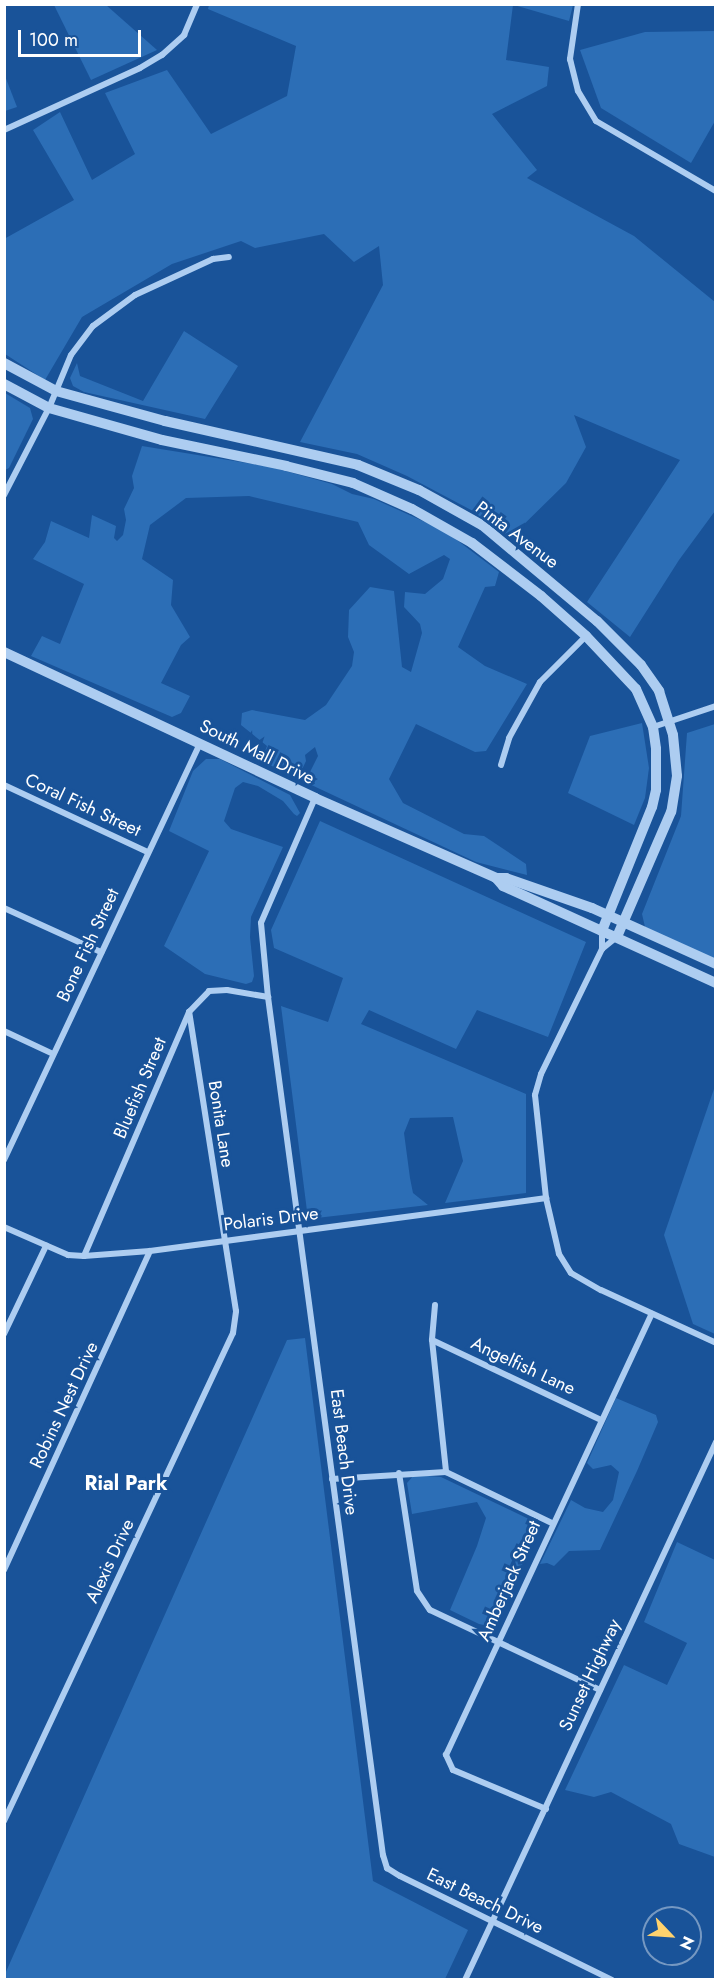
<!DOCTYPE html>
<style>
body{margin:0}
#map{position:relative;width:720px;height:1984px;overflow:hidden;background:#195399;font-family:Jost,sans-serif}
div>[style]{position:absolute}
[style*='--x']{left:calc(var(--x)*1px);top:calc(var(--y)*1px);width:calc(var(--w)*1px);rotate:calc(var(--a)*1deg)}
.green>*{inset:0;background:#2c6eb6}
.minor>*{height:6px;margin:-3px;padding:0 3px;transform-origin:3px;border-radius:3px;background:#adcdf1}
.tertiary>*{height:10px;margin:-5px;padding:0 5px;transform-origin:5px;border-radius:5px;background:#adcdf1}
span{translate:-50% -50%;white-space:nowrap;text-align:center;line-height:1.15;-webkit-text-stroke:6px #195399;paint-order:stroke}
.street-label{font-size:18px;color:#fff}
.neighbourhood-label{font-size:20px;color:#fff;font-weight:700}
.frame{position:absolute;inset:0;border:6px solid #fff;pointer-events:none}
.north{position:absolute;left:642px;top:1906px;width:60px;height:60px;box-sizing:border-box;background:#195399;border:2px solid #7598c2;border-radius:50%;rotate:115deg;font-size:16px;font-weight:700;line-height:24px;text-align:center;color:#fff}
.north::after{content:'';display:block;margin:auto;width:21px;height:27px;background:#ffd26d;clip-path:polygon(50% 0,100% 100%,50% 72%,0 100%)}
.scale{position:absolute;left:18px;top:30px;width:123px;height:27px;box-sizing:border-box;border:3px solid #fff;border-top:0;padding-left:8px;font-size:18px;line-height:21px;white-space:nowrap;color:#fff;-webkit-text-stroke:4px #195399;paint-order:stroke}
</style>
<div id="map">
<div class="green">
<i style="clip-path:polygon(54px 5px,106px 5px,157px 50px,91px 80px)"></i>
<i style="clip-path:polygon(209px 5px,513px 5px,506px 60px,549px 67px,547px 86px,492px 114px,537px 170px,527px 178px,634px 236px,715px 302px,715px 511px,679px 560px,630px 637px,587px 602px,680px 460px,574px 415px,586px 447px,566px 483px,509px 539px,473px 511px,407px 476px,357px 454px,300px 442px,383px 285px,379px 246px,354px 262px,324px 234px,255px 248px,241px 241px,172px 264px,82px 317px,45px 380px,5px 354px,4px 239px,74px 200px,33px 130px,60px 112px,92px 180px,135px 154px,105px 93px,167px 70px,211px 134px,287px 96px,296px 46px,208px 9px)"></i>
<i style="clip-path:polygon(514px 5px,573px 5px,569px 21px)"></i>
<i style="clip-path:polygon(715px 31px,715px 121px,691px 163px,601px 108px,580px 50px,645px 32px)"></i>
<i style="clip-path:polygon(5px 76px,17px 107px,5px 111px,4px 111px)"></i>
<i style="clip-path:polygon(184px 331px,238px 366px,205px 419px,84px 392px,73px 386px,70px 378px,77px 363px,80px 376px,143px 401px)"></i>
<i style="clip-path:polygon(5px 393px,30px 408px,33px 419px,9px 468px,5px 470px)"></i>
<i style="clip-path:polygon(142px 446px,271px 467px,332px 484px,352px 494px,374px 499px,445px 531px,499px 572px,495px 586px,485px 587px,458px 647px,485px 666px,527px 684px,486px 751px,475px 752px,416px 724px,389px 779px,403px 803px,464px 834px,484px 836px,526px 864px,527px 875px,476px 862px,305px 782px,318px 756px,315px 747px,305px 755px,306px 761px,298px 778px,261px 761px,267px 746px,241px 725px,242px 713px,252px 710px,305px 720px,326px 705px,352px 666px,354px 652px,348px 637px,349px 610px,370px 587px,394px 591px,402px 667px,411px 672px,422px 633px,420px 624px,404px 607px,405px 592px,425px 594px,443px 579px,450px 559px,444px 555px,409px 574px,369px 545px,358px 522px,249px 496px,186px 498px,150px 525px,142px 559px,173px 580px,171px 605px,190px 637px,181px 645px,161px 683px,190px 696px,181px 713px,172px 717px,31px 656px,42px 636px,60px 644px,84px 584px,33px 559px,45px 542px,51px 521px,89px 538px,92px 515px,116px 526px,114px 538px,117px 541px,123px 535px,126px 520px,124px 509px,134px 488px,132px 476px)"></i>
<i style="clip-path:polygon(642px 723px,649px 768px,645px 798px,634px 825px,568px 793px,590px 736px)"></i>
<i style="clip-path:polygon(715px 724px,715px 960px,645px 927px,642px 914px,681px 816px,687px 733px)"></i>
<i style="clip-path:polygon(206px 759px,220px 759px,290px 795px,300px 813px,297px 816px,294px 814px,283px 801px,258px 786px,243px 782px,235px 788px,224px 821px,231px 829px,283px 847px,251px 917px,250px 937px,254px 976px,252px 982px,246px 984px,205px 974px,164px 946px,209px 851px,169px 831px,193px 771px)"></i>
<i style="clip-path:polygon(320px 821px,586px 942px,548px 1037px,477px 1010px,456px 1049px,369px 1010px,361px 1024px,526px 1094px,526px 1193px,445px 1203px,463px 1161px,453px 1117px,410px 1118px,404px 1133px,410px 1178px,413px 1193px,428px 1205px,308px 1219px,281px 1006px,328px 1022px,343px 978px,274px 948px,271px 930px)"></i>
<i style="clip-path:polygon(715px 1086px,716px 1334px,715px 1334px,693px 1324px,664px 1235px)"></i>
<i style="clip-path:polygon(305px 1338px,373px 1881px,468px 1930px,445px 1979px,5px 1979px,5px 1974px,287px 1340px)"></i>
<i style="clip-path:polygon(616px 1398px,656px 1415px,658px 1422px,637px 1471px,600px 1550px,569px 1551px,554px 1566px,547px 1563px,540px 1564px,571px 1500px,585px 1508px,603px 1512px,613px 1500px,619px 1472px,611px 1465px,593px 1469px,587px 1463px)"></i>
<i style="clip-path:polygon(414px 1475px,441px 1477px,535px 1522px,535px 1535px,497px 1623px,489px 1626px,479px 1624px,450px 1610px,477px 1546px,486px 1518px,477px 1502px,412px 1514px,407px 1483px)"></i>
<i style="clip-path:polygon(677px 1542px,715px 1560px,715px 1857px,679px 1844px,671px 1824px,611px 1792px,594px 1797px,565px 1790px,624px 1665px,667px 1685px,687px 1643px,644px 1622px)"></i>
</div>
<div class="minor">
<i style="--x:578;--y:4;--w:56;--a:98.3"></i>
<i style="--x:570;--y:59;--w:33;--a:76"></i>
<i style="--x:578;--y:91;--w:35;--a:59"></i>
<i style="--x:596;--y:121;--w:139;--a:30.3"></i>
<i style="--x:4;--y:130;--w:149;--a:-24.5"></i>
<i style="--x:140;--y:68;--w:26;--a:-31"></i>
<i style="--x:162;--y:55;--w:30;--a:-42"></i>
<i style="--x:184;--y:35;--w:34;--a:-67"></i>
<i style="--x:4;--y:495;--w:98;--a:-62.7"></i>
<i style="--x:49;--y:408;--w:57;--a:-67.5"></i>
<i style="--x:71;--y:355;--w:36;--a:-53"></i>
<i style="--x:93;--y:326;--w:52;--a:-36.4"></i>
<i style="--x:135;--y:295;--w:86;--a:-24.8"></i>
<i style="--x:213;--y:259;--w:16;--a:-7"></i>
<i style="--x:653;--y:727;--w:66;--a:-18.4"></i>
<i style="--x:501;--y:765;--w:28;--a:-73"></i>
<i style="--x:509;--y:738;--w:64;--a:-61"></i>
<i style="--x:540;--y:682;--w:65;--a:-45"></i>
<i style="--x:4;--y:785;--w:159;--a:25"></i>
<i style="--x:315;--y:798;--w:136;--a:113.4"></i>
<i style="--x:261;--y:923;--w:74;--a:84.6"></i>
<i style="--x:268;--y:997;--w:866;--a:82.37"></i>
<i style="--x:383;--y:1855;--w:14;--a:73"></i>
<i style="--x:387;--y:1868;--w:15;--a:32"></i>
<i style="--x:400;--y:1876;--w:236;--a:26.1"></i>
<i style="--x:4;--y:908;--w:107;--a:24.4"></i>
<i style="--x:602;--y:931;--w:18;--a:90"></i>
<i style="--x:602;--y:949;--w:139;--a:116"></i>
<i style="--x:541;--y:1074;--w:22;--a:106"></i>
<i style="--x:535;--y:1095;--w:104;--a:83.9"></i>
<i style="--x:546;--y:1198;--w:57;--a:76.9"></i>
<i style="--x:559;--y:1254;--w:22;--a:58"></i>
<i style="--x:571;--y:1273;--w:34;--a:30"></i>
<i style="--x:601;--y:1290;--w:127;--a:24.7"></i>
<i style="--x:602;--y:949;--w:19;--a:-39"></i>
<i style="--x:4;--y:1031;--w:54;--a:25.1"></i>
<i style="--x:4;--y:1160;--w:461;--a:-64.8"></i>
<i style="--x:4;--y:1227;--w:70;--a:23.6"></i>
<i style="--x:68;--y:1255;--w:16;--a:4"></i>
<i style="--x:84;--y:1256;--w:66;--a:-4.3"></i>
<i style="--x:150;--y:1251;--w:400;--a:-7.6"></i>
<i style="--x:84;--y:1256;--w:266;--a:-66.7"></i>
<i style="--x:189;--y:1012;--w:29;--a:-46"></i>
<i style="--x:209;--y:991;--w:18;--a:-3"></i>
<i style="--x:227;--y:990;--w:42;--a:9.7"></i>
<i style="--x:435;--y:1305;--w:35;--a:95"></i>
<i style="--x:432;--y:1340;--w:133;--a:83.9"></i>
<i style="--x:4;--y:1334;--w:98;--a:-64.5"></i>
<i style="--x:432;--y:1340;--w:187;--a:25.3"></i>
<i style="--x:399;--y:1473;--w:119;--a:81.3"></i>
<i style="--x:417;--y:1591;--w:23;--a:56"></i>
<i style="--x:430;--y:1610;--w:188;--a:25.2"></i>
<i style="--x:332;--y:1479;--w:114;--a:-3.5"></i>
<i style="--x:446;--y:1472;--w:118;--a:25.7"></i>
<i style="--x:4;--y:1570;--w:351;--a:-65.4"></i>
<i style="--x:546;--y:1809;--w:101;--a:-157.2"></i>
<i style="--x:453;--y:1770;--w:17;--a:-115"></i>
<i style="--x:446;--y:1755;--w:487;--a:-65"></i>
<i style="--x:4;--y:1821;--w:539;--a:-64.86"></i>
<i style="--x:233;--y:1333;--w:22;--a:-82"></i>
<i style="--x:236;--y:1311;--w:303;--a:-98.9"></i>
<i style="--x:465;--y:1980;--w:594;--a:-64.99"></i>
</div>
<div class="tertiary">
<i style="--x:4;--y:363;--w:59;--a:28.3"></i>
<i style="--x:56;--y:391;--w:113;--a:15.4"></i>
<i style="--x:165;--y:421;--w:198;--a:12.8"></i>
<i style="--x:358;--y:465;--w:66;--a:22.3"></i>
<i style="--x:419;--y:490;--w:72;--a:29.1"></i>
<i style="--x:482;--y:525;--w:150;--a:39.9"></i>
<i style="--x:597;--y:621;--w:62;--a:45"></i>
<i style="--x:641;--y:665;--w:32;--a:55"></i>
<i style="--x:659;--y:691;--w:46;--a:72.3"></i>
<i style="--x:673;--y:735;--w:41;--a:84.4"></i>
<i style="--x:677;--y:776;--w:36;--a:99"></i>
<i style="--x:671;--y:812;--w:136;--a:113.4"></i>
<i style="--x:4;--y:384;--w:51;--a:28.1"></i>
<i style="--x:49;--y:408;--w:117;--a:15.8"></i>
<i style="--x:162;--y:440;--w:127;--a:11.8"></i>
<i style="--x:286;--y:466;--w:69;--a:14.2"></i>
<i style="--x:353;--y:483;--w:64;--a:23.8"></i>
<i style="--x:412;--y:509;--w:69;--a:29.5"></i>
<i style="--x:472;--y:543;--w:87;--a:37.5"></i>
<i style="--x:541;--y:596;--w:60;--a:41.6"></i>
<i style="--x:586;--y:636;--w:73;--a:46.7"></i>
<i style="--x:636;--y:689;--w:42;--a:65.9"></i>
<i style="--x:653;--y:727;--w:22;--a:82"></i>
<i style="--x:656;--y:749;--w:41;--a:90"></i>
<i style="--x:656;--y:790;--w:17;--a:103"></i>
<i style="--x:652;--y:807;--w:134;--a:112"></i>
<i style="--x:4;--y:652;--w:344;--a:25.1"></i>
<i style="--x:315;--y:798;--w:198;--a:23.8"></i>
<i style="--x:496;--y:878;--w:11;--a:49"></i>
<i style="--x:503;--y:886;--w:234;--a:24.5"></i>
<i style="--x:496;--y:878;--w:10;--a:0"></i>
<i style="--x:506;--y:878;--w:91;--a:19.2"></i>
<i style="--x:592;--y:908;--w:136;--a:24.3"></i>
</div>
<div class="street-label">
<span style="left:517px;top:535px;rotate:37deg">Pinta Avenue</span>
<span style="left:257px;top:752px;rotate:26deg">South Mall Drive</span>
<span style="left:83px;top:805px;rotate:25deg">Coral Fish Street</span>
<span style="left:88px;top:945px;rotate:-65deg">Bone Fish Street</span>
<span style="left:140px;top:1088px;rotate:-67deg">Bluefish Street</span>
<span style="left:221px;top:1124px;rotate:81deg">Bonita Lane</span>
<span style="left:271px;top:1219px;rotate:-7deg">Polaris Drive</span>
<span style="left:523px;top:1366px;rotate:25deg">Angelfish Lane</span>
<span style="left:64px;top:1405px;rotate:-65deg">Robins Nest Drive</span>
<span style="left:344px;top:1452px;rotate:83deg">East Beach Drive</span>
<span style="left:110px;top:1561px;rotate:-65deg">Alexis Drive</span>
<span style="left:509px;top:1581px;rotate:-66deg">Amberjack Street</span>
<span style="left:590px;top:1675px;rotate:-65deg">Sunset Highway</span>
<span style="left:485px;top:1901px;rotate:26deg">East Beach Drive</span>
</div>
<div class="neighbourhood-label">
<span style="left:126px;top:1483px">Rial Park</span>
</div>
<div class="frame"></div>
<div class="north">N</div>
<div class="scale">100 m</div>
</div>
